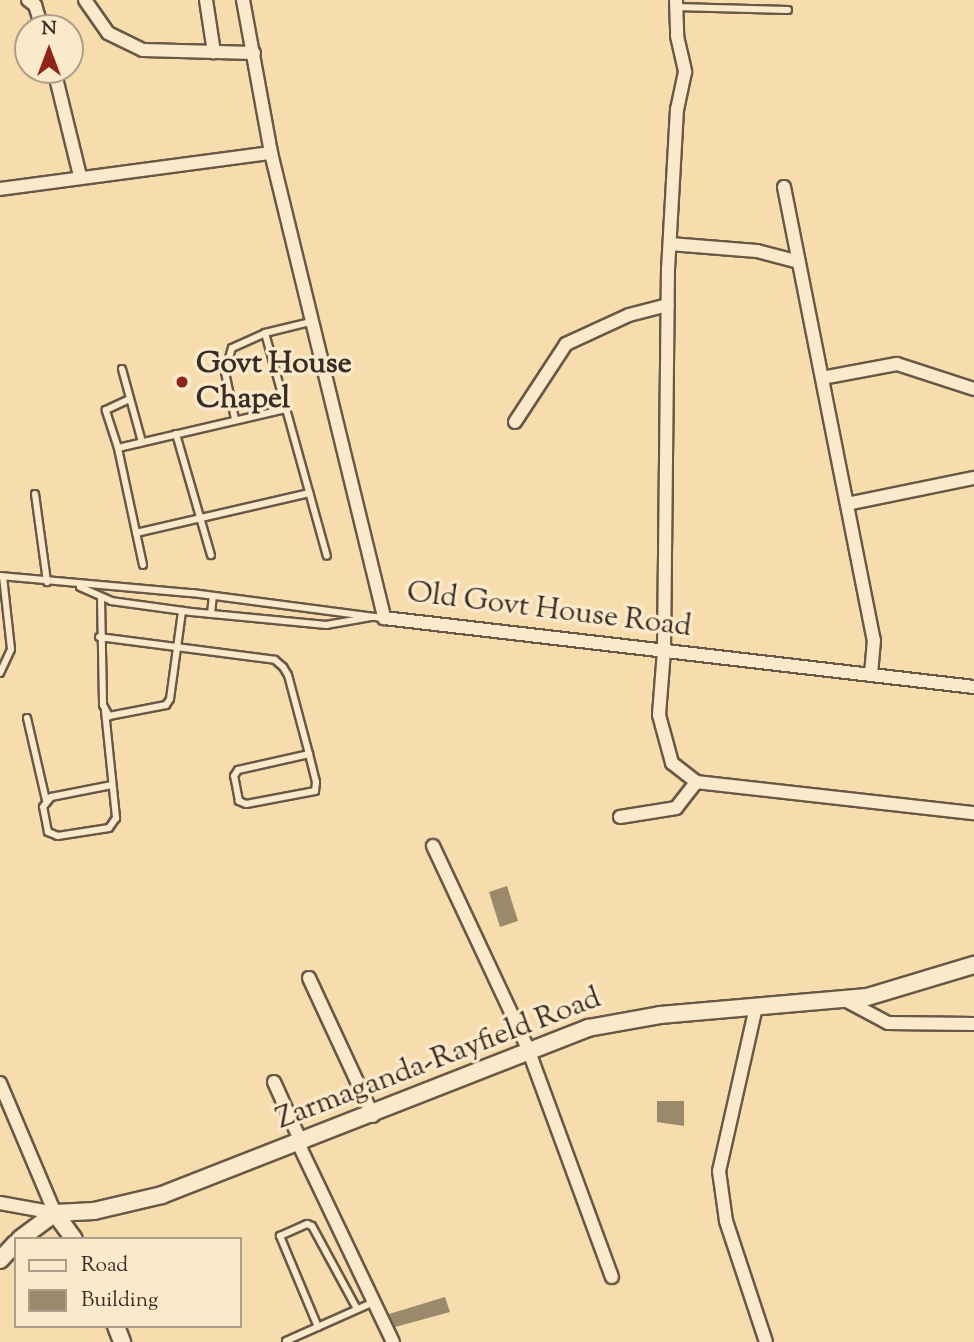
<!DOCTYPE html>
<style>
body{margin:0}
#map{position:relative;width:974px;height:1342px;overflow:hidden;background:#f7ddae;font-family:"Sorts Mill Goudy",serif}
div>[style]{position:absolute}
[style*='--x']{left:calc(var(--x)*1px);top:calc(var(--y)*1px);width:calc(var(--w)*1px);rotate:calc(var(--a)*1deg)}
.building>*{inset:0;background:#9b896c}
.roads{filter:drop-shadow(2px 0 #685947) drop-shadow(-2px 0 #685947) drop-shadow(0 2px #685947) drop-shadow(0 -2px #685947)}
.service>*{height:6px;margin:-3px;padding:0 3px;transform-origin:3px;border-radius:3px;background:#fae9ca}
.minor>*{height:12px;margin:-6px;padding:0 6px;transform-origin:6px;border-radius:6px;background:#fae9ca}
.tertiary>*{height:16px;margin:-8px;padding:0 8px;transform-origin:8px;border-radius:8px;background:#fae9ca}
.dots>*{width:19px;height:19px;translate:-50% -50%;box-sizing:border-box;border:4px solid #fae9ca;border-radius:50%}
span{translate:-50% -50%;white-space:nowrap;text-align:center;line-height:1.15;-webkit-text-stroke:7px #fae9ca;paint-order:stroke}
.poi-label{font-size:30px;color:#382d25;font-weight:700}
.left{translate:0 -50%;text-align:left}
.street-label{font-size:30px;color:#382d25}
.legend{position:absolute;left:14px;top:1237px;width:228px;height:91px;box-sizing:border-box;background:#fae9ca;border:2px solid #ac9e88;margin:0;padding:9px 12px;list-style:none;font-size:21px;color:#382d25}
.legend li{display:flex;align-items:center;gap:14px;height:35px}
.legend b{width:35px;border:2px solid #ac9e88}
.north{position:absolute;left:14px;top:14px;width:70px;height:70px;box-sizing:border-box;background:#fae9ca;border:2px solid #ac9e88;border-radius:50%;rotate:0deg;font-size:19px;font-weight:700;line-height:28px;text-align:center;color:#382d25}
.north::after{content:'';display:block;margin:auto;width:24px;height:32px;background:#8f2418;clip-path:polygon(50% 0,100% 100%,50% 72%,0 100%)}
</style>
<div id="map">
<div class="building">
<i style="clip-path:polygon(507px 886px,518px 921px,500px 927px,489px 892px)"></i>
<i style="clip-path:polygon(657px 1101px,684px 1101px,684px 1126px,657px 1122px)"></i>
<i style="clip-path:polygon(445px 1297px,450px 1312px,395px 1327px,389px 1314px)"></i>
</div>
<div class="roads">
<div class="service">
<i style="--x:676;--y:7;--w:112;--a:1.5"></i>
<i style="--x:265;--y:333;--w:231;--a:74.5"></i>
<i style="--x:122;--y:369;--w:76;--a:74.7"></i>
<i style="--x:235;--y:419;--w:48;--a:-102"></i>
<i style="--x:225;--y:372;--w:25;--a:-74"></i>
<i style="--x:232;--y:348;--w:36;--a:-24"></i>
<i style="--x:265;--y:333;--w:46;--a:-13.7"></i>
<i style="--x:176;--y:434;--w:126;--a:73.9"></i>
<i style="--x:118;--y:448;--w:40;--a:-108"></i>
<i style="--x:106;--y:410;--w:26;--a:-25"></i>
<i style="--x:35;--y:494;--w:89;--a:82.2"></i>
<i style="--x:136;--y:533;--w:178;--a:-13"></i>
<i style="--x:143;--y:565;--w:120;--a:-102.1"></i>
<i style="--x:118;--y:448;--w:172;--a:-13.1"></i>
<i style="--x:0;--y:576;--w:193;--a:5.1"></i>
<i style="--x:192;--y:593;--w:192;--a:7.5"></i>
<i style="--x:80;--y:587;--w:34;--a:24"></i>
<i style="--x:111;--y:601;--w:81;--a:7.8"></i>
<i style="--x:191;--y:612;--w:136;--a:5.5"></i>
<i style="--x:326;--y:625;--w:47;--a:-9.9"></i>
<i style="--x:101;--y:598;--w:107;--a:88.9"></i>
<i style="--x:103;--y:705;--w:13;--a:61"></i>
<i style="--x:109;--y:716;--w:58;--a:-10.9"></i>
<i style="--x:166;--y:705;--w:7;--a:-56"></i>
<i style="--x:170;--y:699;--w:89;--a:-82.2"></i>
<i style="--x:211;--y:614;--w:18;--a:-84"></i>
<i style="--x:99;--y:637;--w:177;--a:7.4"></i>
<i style="--x:275;--y:660;--w:11;--a:41"></i>
<i style="--x:283;--y:667;--w:9;--a:58"></i>
<i style="--x:288;--y:675;--w:82;--a:75.1"></i>
<i style="--x:309;--y:754;--w:29;--a:76"></i>
<i style="--x:316;--y:782;--w:9;--a:96"></i>
<i style="--x:315;--y:791;--w:70;--a:169.3"></i>
<i style="--x:246;--y:804;--w:8;--a:-157"></i>
<i style="--x:239;--y:801;--w:25;--a:-101"></i>
<i style="--x:234;--y:776;--w:7;--a:-56"></i>
<i style="--x:238;--y:770;--w:73;--a:-12.7"></i>
<i style="--x:0;--y:673;--w:26;--a:-65"></i>
<i style="--x:11;--y:649;--w:73;--a:-96.3"></i>
<i style="--x:105;--y:711;--w:108;--a:84.1"></i>
<i style="--x:116;--y:818;--w:12;--a:125"></i>
<i style="--x:109;--y:828;--w:52;--a:171.1"></i>
<i style="--x:58;--y:836;--w:11;--a:-158"></i>
<i style="--x:48;--y:832;--w:25;--a:-101"></i>
<i style="--x:43;--y:807;--w:13;--a:-51"></i>
<i style="--x:51;--y:797;--w:62;--a:-11.1"></i>
<i style="--x:27;--y:718;--w:84;--a:77"></i>
<i style="--x:318;--y:1327;--w:99;--a:-112.7"></i>
<i style="--x:280;--y:1236;--w:30;--a:-24"></i>
<i style="--x:307;--y:1224;--w:5;--a:22"></i>
<i style="--x:312;--y:1226;--w:94;--a:61.5"></i>
<i style="--x:286;--y:1341;--w:96;--a:-23.9"></i>
</div>
<div class="minor">
<i style="--x:28;--y:0;--w:9;--a:36"></i>
<i style="--x:35;--y:5;--w:24;--a:73"></i>
<i style="--x:85;--y:0;--w:40;--a:55.1"></i>
<i style="--x:108;--y:33;--w:39;--a:26"></i>
<i style="--x:143;--y:50;--w:111;--a:1.5"></i>
<i style="--x:206;--y:0;--w:53;--a:81.3"></i>
<i style="--x:243;--y:0;--w:156;--a:79.6"></i>
<i style="--x:271;--y:153;--w:479;--a:76.3"></i>
<i style="--x:384;--y:618;--w:594;--a:6.67"></i>
<i style="--x:676;--y:0;--w:36;--a:88"></i>
<i style="--x:677;--y:36;--w:37;--a:77"></i>
<i style="--x:685;--y:72;--w:38;--a:102"></i>
<i style="--x:677;--y:109;--w:159;--a:93.2"></i>
<i style="--x:668;--y:268;--w:383;--a:90.6"></i>
<i style="--x:664;--y:651;--w:64;--a:94.5"></i>
<i style="--x:659;--y:715;--w:50;--a:74.8"></i>
<i style="--x:672;--y:763;--w:31;--a:38"></i>
<i style="--x:696;--y:782;--w:280;--a:6.4"></i>
<i style="--x:54;--y:70;--w:109;--a:76.2"></i>
<i style="--x:784;--y:187;--w:462;--a:78.8"></i>
<i style="--x:874;--y:640;--w:35;--a:95"></i>
<i style="--x:0;--y:189;--w:273;--a:-7.6"></i>
<i style="--x:670;--y:244;--w:87;--a:4.6"></i>
<i style="--x:757;--y:251;--w:43;--a:14.7"></i>
<i style="--x:822;--y:378;--w:76;--a:-10.6"></i>
<i style="--x:897;--y:364;--w:81;--a:18"></i>
<i style="--x:515;--y:422;--w:93;--a:-56.8"></i>
<i style="--x:566;--y:344;--w:69;--a:-24.7"></i>
<i style="--x:629;--y:315;--w:40;--a:-14.4"></i>
<i style="--x:847;--y:504;--w:130;--a:-11.6"></i>
<i style="--x:620;--y:817;--w:57;--a:-9.1"></i>
<i style="--x:676;--y:808;--w:33;--a:-52"></i>
<i style="--x:433;--y:846;--w:224;--a:64.9"></i>
<i style="--x:528;--y:1049;--w:243;--a:69.8"></i>
<i style="--x:309;--y:978;--w:152;--a:65.1"></i>
<i style="--x:843;--y:999;--w:51;--a:28.1"></i>
<i style="--x:888;--y:1023;--w:86;--a:0.7"></i>
<i style="--x:756;--y:1007;--w:168;--a:102.7"></i>
<i style="--x:719;--y:1171;--w:50;--a:82"></i>
<i style="--x:726;--y:1221;--w:127;--a:71.7"></i>
<i style="--x:274;--y:1082;--w:68;--a:65.7"></i>
<i style="--x:0;--y:1083;--w:141;--a:67.1"></i>
<i style="--x:299;--y:1145;--w:218;--a:64.5"></i>
<i style="--x:0;--y:1203;--w:56;--a:10.3"></i>
</div>
<div class="tertiary">
<i style="--x:55;--y:1213;--w:32;--a:54"></i>
<i style="--x:20;--y:1239;--w:44;--a:-36.6"></i>
<i style="--x:55;--y:1213;--w:39;--a:-3"></i>
<i style="--x:94;--y:1211;--w:70;--a:-13.2"></i>
<i style="--x:162;--y:1195;--w:458;--a:-21.4"></i>
<i style="--x:588;--y:1028;--w:73;--a:-10.2"></i>
<i style="--x:660;--y:1015;--w:208;--a:-5"></i>
<i style="--x:867;--y:997;--w:112;--a:-16.7"></i>
<i style="--x:0;--y:1260;--w:23;--a:-47"></i>
<i style="--x:116;--y:1326;--w:17;--a:69"></i>
</div>
</div>
<div class="dots">
<i style="left:182px;top:382px;background:#8f2418"></i>
</div>
<div class="poi-label">
<span class="left" style="left:196px;top:382px">Govt House<br>Chapel</span>
</div>
<div class="street-label">
<span style="left:549px;top:611px;rotate:7deg">Old Govt House Road</span>
<span style="left:439px;top:1060px;rotate:-21deg">Zarmaganda-Rayfield Road</span>
</div>
<ul class="legend">
<li><b style="height:9px;background:#fae9ca"></b>Road</li>
<li><b style="height:19px;background:#9b896c"></b>Building</li>
</ul>
<div class="north">N</div>
</div>
